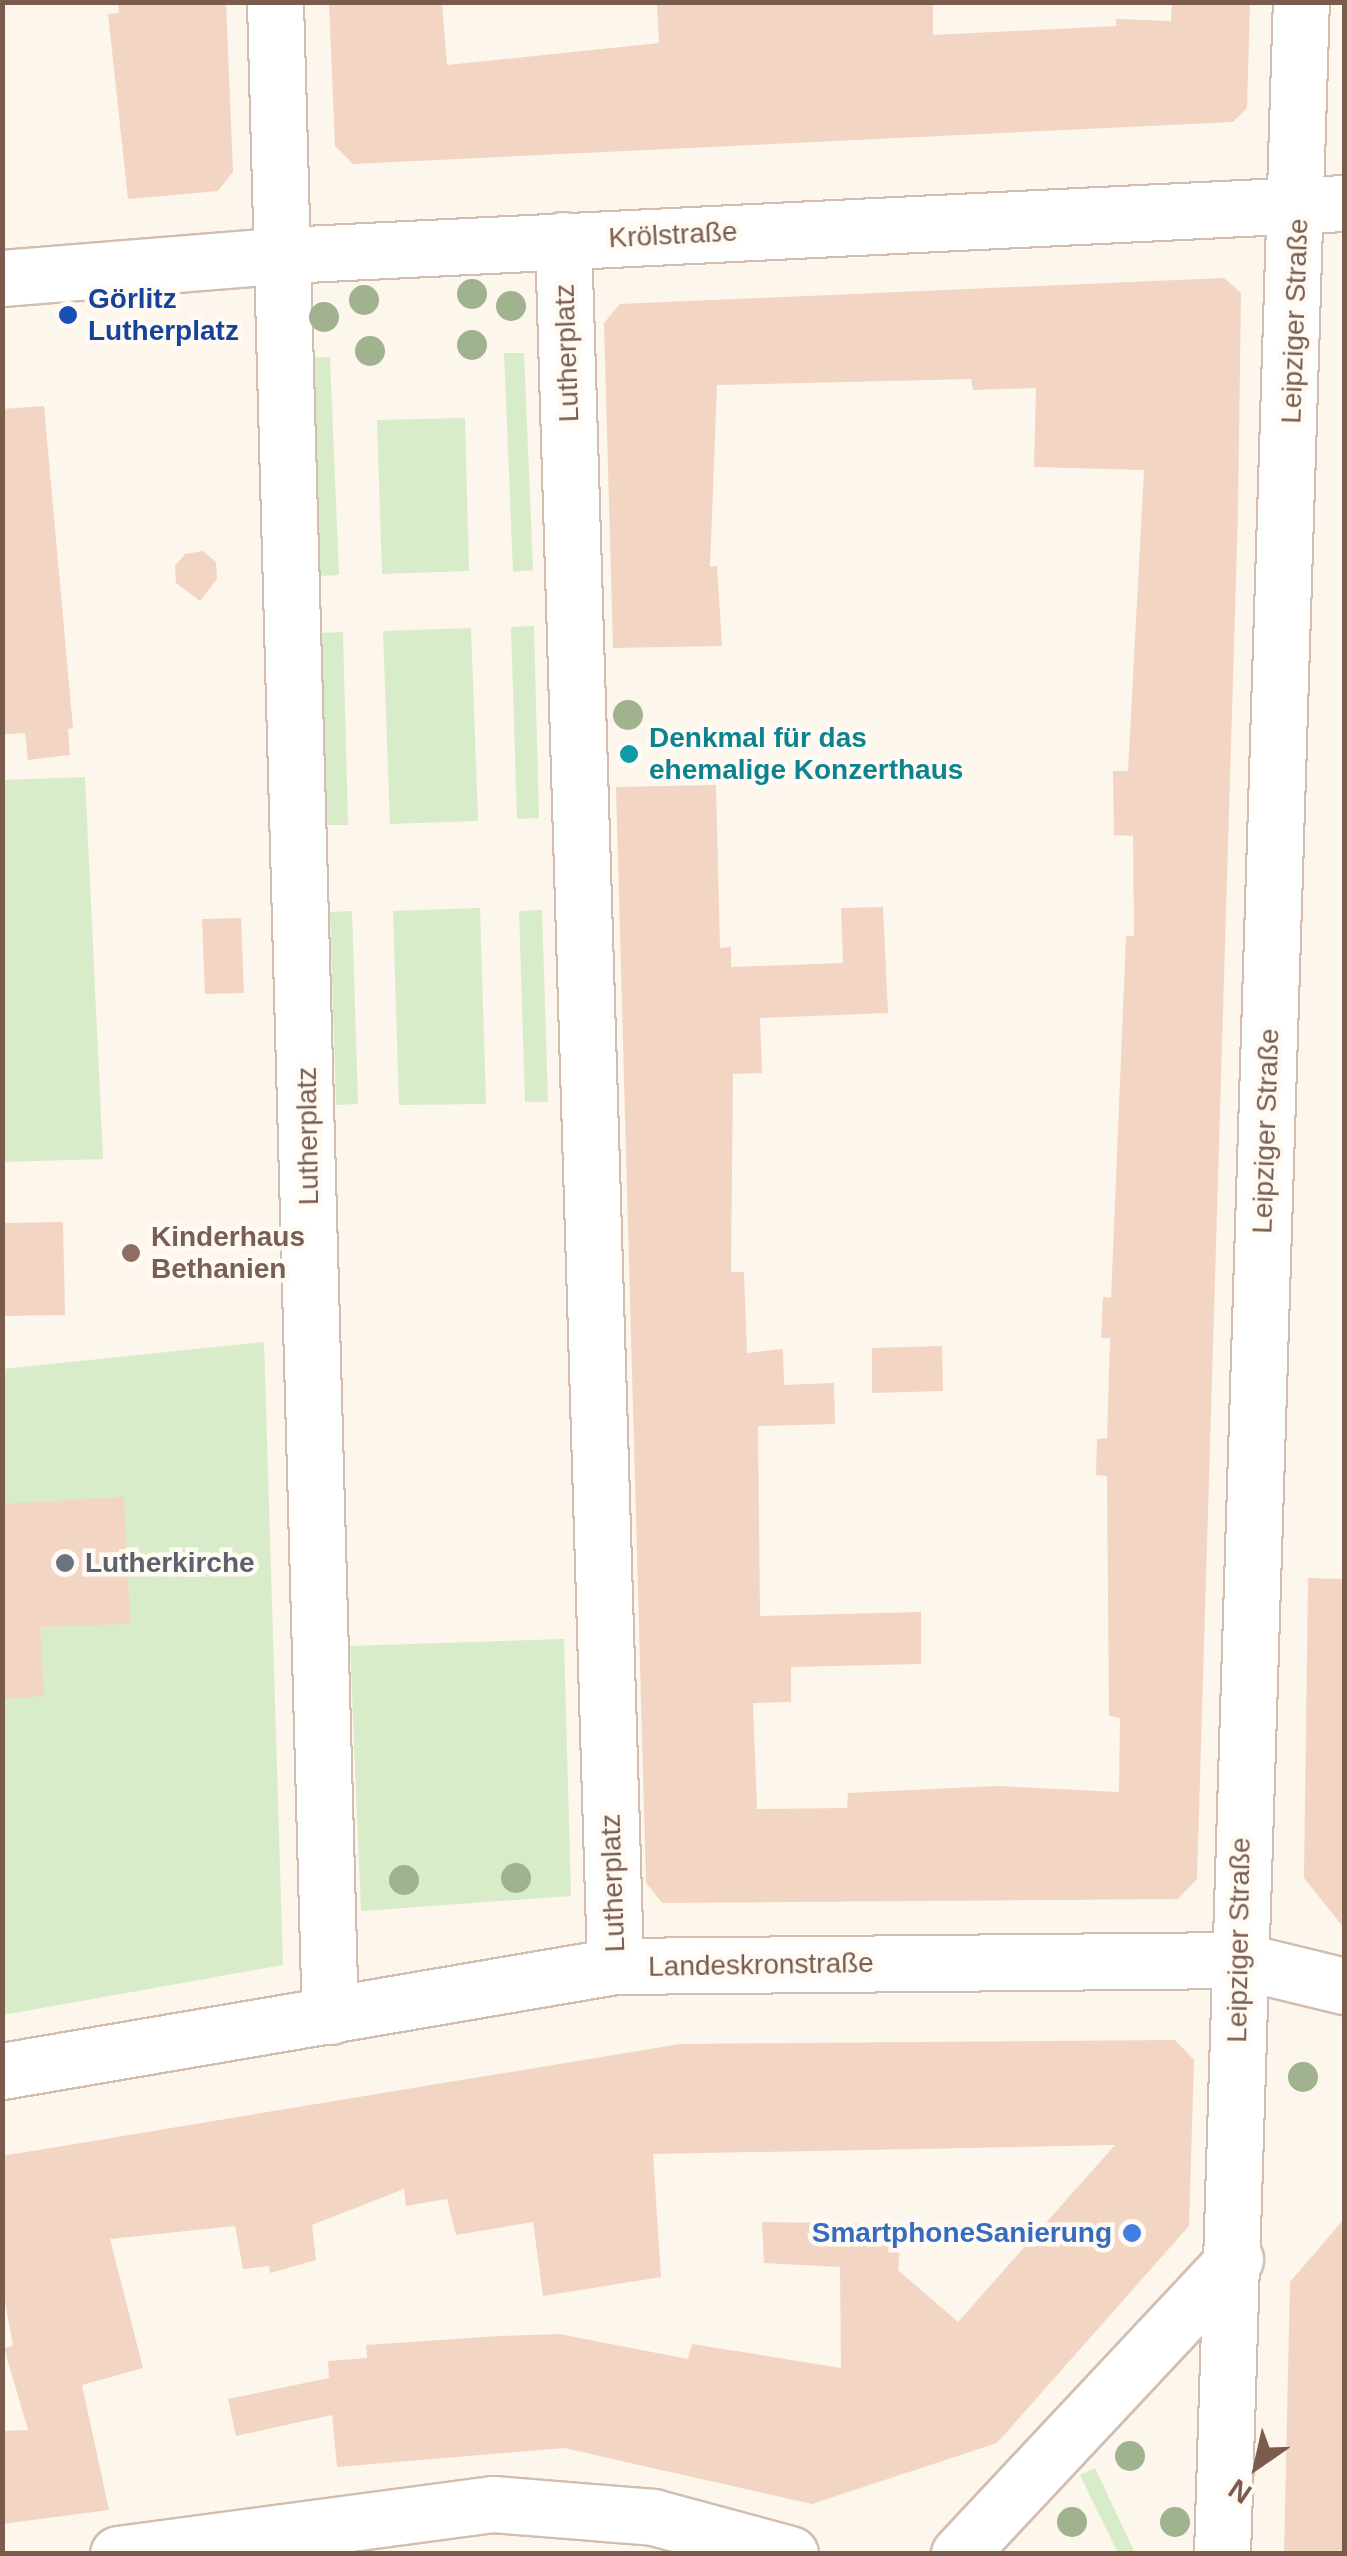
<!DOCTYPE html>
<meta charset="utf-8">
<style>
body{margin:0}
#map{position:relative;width:1347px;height:2556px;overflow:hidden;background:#fdf6ec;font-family:Arial,sans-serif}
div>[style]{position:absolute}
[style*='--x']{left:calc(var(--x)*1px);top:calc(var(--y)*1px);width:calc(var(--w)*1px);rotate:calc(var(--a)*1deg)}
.green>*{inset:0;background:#d8ecc9}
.building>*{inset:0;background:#f3d5c3}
.roads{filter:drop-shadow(2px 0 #d1beb0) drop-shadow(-2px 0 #d1beb0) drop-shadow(0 2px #d1beb0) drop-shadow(0 -2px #d1beb0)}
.street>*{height:55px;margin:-27.5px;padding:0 27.5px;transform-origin:27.5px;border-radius:27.5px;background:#fff}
.trees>*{width:30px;height:30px;margin:-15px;border-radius:50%;background:#a0b28e}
.dots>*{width:28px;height:28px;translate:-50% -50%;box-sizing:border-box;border:5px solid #fffaf3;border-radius:50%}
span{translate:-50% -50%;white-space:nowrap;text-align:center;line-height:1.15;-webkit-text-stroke:9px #fffaf3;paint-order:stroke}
.street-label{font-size:28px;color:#7a5c4d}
.transit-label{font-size:28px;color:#164399;font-weight:700}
.left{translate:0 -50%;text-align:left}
.culture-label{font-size:28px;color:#0d838f;font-weight:700}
.education-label{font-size:28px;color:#785e54;font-weight:700}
.worship-label{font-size:28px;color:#5b616d;font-weight:700}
.shop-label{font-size:28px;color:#366cbe;font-weight:700}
.right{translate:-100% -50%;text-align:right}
.frame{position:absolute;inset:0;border:5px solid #7a5c4d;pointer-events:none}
.north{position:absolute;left:1207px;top:2416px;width:100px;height:100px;-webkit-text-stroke:8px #fffaf3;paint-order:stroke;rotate:214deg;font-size:28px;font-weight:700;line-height:40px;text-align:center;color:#7a5c4d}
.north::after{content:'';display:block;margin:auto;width:35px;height:45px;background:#7a5c4d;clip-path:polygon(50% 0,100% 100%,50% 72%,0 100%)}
</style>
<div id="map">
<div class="green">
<i style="clip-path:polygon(504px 353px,524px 353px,533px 570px,513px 572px)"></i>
<i style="clip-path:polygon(330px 357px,339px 575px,320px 576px,311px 358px)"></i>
<i style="clip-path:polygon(465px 418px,469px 571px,382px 574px,377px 420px)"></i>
<i style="clip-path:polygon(534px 626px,539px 818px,517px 819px,511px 627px)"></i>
<i style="clip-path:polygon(471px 628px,478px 821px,390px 824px,383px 631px)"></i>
<i style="clip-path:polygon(343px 632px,348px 825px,326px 825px,320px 633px)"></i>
<i style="clip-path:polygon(85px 777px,103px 1159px,3px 1162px,3px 780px)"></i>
<i style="clip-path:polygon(480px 908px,486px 1104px,399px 1105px,393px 911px)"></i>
<i style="clip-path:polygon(542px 910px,548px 1102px,525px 1102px,519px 911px)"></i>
<i style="clip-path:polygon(352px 911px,358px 1104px,336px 1105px,330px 912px)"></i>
<i style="clip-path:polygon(264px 1342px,283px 1965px,3px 2015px,3px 1369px)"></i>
<i style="clip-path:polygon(564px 1639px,571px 1896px,361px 1911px,350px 1646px)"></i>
<i style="clip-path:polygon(1095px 2468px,1135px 2553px,1118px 2553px,1080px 2475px)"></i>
</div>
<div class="building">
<i style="clip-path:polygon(118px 2px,226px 2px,233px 172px,218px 191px,128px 199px,108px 14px,119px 13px)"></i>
<i style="clip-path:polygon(329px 2px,442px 2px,447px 65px,659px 43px,657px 2px,933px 2px,933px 35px,1116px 26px,1116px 19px,1171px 21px,1172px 2px,1250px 2px,1247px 108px,1233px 122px,353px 164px,335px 146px)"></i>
<i style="clip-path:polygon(1224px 278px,1241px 293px,1238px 512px,1197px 1879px,1178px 1899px,662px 1903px,646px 1883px,616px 787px,716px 785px,720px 948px,731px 947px,731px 967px,843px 963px,841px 908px,883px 907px,888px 1013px,760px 1018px,762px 1073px,733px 1074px,731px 1272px,744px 1272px,747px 1353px,783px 1349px,784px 1385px,834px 1383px,835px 1424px,758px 1426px,760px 1616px,921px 1612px,921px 1664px,791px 1667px,791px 1702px,753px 1703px,757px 1809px,847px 1808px,848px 1793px,996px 1786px,1119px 1792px,1120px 1718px,1109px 1716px,1107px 1476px,1096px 1475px,1097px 1439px,1107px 1438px,1110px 1338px,1101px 1338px,1103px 1297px,1111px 1298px,1126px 936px,1134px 936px,1133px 836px,1114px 835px,1113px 771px,1128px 771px,1144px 470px,1034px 467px,1036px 388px,973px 390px,971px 379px,717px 385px,710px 567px,717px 566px,722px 646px,613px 648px,604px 323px,620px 304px)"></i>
<i style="clip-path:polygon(44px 406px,73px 728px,68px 729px,70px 755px,28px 760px,25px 733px,5px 734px,2px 711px,2px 409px)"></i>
<i style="clip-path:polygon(203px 551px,216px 562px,217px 579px,200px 601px,176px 583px,175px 566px,185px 554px)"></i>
<i style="clip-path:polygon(241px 918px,244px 993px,205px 994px,202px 919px)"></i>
<i style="clip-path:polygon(63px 1222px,65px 1315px,2px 1316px,2px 1223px)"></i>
<i style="clip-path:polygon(942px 1346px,943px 1391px,872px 1393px,872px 1348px)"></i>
<i style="clip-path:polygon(124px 1497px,130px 1624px,40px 1627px,44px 1696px,2px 1699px,2px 1504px)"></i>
<i style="clip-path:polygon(1308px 1578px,1344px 1579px,1344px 1928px,1304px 1878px)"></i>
<i style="clip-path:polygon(1175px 2040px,1194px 2060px,1189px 2226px,997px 2443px,812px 2504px,564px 2448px,337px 2467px,332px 2415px,236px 2436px,228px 2399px,329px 2378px,328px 2361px,367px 2358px,366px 2345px,499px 2336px,559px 2334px,688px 2359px,692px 2344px,841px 2368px,840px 2267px,764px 2263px,762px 2222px,902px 2224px,898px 2270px,958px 2322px,1115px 2145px,653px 2154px,661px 2277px,543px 2296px,533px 2222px,456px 2235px,447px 2199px,406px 2206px,404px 2189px,312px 2225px,316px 2260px,270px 2273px,269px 2266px,243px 2269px,235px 2226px,110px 2239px,143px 2368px,82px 2385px,109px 2510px,2px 2524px,2px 2431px,28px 2430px,4px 2348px,13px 2346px,2px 2285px,2px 2156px,680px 2044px)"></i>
<i style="clip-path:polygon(1344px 2219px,1344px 2554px,1284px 2554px,1290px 2282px)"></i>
</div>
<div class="roads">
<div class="street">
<i style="--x:275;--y:2;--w:2015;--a:88.44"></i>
<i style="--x:563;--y:240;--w:1727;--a:88.27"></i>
<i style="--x:2;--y:278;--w:284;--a:-4.6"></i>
<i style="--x:285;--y:255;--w:1060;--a:-2.81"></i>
<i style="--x:2;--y:2071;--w:622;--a:-9.72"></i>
<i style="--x:615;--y:1966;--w:622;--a:-0.55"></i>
<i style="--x:1237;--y:1960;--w:110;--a:13.7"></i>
<i style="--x:118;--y:2554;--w:378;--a:-7.6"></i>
<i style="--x:493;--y:2504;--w:161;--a:4.6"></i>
<i style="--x:653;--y:2517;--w:142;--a:15.1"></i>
<i style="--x:959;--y:2554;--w:404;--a:-46.9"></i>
<i style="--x:1222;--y:2554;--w:2553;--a:-88.23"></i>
</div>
</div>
<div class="trees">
<i style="left:472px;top:294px"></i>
<i style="left:364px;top:300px"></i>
<i style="left:511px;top:306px"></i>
<i style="left:324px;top:317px"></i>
<i style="left:472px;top:345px"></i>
<i style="left:370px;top:351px"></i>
<i style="left:628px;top:715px"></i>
<i style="left:516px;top:1878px"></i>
<i style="left:404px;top:1880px"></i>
<i style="left:1303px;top:2077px"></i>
<i style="left:1130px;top:2456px"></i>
<i style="left:1072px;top:2522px"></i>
<i style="left:1175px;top:2522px"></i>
</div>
<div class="dots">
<i style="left:68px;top:315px;background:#1a4fb4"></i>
<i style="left:629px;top:754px;background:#0f9aa8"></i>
<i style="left:131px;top:1253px;background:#8d6e63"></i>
<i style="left:65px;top:1563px;background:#6b7280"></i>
<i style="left:1132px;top:2233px;background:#3f7fe0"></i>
</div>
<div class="street-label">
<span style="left:673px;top:235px;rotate:-3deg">Krölstraße</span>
<span style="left:1295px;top:321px;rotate:-88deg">Leipziger Straße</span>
<span style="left:567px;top:353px;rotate:-92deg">Lutherplatz</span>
<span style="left:1266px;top:1131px;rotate:-88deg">Leipziger Straße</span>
<span style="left:308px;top:1136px;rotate:-91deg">Lutherplatz</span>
<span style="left:613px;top:1883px;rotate:-92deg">Lutherplatz</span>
<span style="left:1239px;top:1940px;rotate:-89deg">Leipziger Straße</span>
<span style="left:761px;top:1965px;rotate:-1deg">Landeskronstraße</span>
</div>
<div class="transit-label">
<span class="left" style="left:88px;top:315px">Görlitz<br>Lutherplatz</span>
</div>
<div class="culture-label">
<span class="left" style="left:649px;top:754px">Denkmal für das<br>ehemalige Konzerthaus</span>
</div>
<div class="education-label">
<span class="left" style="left:151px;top:1253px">Kinderhaus<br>Bethanien</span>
</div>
<div class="worship-label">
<span class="left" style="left:85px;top:1563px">Lutherkirche</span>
</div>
<div class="shop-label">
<span class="right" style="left:1112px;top:2233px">SmartphoneSanierung</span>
</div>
<div class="frame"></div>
<div class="north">N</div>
</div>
